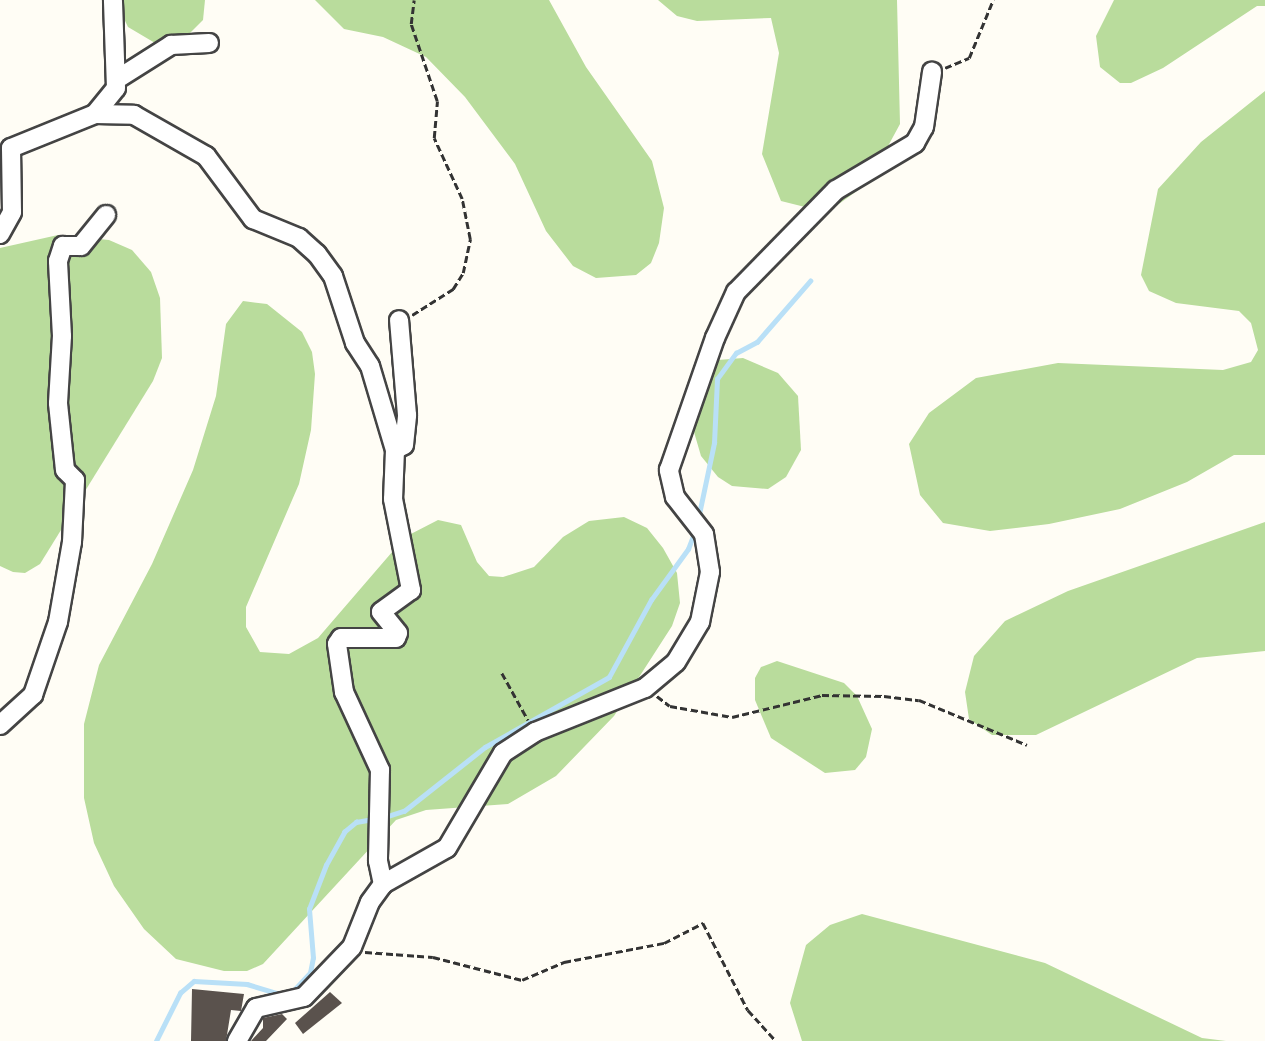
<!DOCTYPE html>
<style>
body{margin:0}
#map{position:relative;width:1265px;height:1041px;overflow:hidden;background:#fffdf5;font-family:"Times New Roman",serif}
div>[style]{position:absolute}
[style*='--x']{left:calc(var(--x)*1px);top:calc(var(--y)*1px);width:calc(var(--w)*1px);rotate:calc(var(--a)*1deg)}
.forest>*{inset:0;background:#b9dc9c}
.stream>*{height:4.5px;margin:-2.25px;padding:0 2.25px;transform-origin:2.25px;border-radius:2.25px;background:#b9e0f7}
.building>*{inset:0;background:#5a524d}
.path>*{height:2.5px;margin-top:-1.25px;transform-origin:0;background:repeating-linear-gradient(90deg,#333 0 7px,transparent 0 10.5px)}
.roads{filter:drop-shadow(2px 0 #444) drop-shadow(-2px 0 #444) drop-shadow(0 2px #444) drop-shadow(0 -2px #444)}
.minor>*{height:18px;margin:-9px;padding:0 9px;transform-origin:9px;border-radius:9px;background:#fff}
span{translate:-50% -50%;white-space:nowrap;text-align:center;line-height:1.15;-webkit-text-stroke:7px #fff;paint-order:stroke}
</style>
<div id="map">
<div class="forest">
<i style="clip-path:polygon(115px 0,205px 0,203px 20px,183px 40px,155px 43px,128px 27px)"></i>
<i style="clip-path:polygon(315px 0,549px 0,586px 67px,652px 161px,664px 208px,659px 243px,651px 263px,636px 275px,596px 278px,573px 266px,546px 231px,515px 164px,465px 97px,426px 57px,383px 37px,344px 29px)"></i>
<i style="clip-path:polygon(658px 0,897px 0,900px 124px,868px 183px,836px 206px,813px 209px,781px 201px,762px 154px,779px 53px,771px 18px,697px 21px,677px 16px)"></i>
<i style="clip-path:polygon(1114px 0,1265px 0,1265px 6px,1257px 6px,1163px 68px,1131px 83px,1120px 83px,1100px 67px,1096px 36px)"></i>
<i style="clip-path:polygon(1265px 91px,1265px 455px,1234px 455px,1187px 482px,1120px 509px,1049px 524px,990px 531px,943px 523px,920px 495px,909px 444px,929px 413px,976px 378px,1058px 363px,1223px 370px,1251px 362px,1258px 350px,1251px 323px,1239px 311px,1176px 303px,1149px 291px,1141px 275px,1158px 189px,1201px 142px)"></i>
<i style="clip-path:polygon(58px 235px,109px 240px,132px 250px,151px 272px,160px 298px,162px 358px,153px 381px,40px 564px,25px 573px,13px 572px,0 566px,0 248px)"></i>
<i style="clip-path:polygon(243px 301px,267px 304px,302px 332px,312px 352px,315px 374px,311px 430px,299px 484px,246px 607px,246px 627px,260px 652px,289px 654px,318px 638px,405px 537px,438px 520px,461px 525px,477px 562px,489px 576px,503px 577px,534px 567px,563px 537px,589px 521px,624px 517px,647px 528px,663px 548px,677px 573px,680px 603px,672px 626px,614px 716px,556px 776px,508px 804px,426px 810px,396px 820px,263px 964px,247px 971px,224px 971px,176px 959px,144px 929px,114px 886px,94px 843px,84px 798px,84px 724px,99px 665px,152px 564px,193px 470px,216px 396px,226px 324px)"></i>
<i style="clip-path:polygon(743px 358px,778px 373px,798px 396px,801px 450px,786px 477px,768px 489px,732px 486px,718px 477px,701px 456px,694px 432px,692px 410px,703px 371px,718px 360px)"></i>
<i style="clip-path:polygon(1265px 522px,1265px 651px,1197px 658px,1036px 735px,992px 735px,969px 719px,965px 692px,974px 656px,1005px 621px,1068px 591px)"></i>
<i style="clip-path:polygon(777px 661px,844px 683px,857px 696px,872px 729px,866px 757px,855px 770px,825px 773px,771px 738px,755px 700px,755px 678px,761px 667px)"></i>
<i style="clip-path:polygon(862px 914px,1045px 963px,1202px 1038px,1226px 1041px,802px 1041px,790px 1003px,806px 945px,830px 925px)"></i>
</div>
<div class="stream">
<i style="--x:698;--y:519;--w:78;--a:-78.1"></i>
<i style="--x:714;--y:443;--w:64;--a:-87.3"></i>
<i style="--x:717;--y:379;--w:32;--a:-54"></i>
<i style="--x:736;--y:353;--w:24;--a:-28"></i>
<i style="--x:757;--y:342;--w:81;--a:-49"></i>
<i style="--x:382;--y:818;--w:23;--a:-18"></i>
<i style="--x:404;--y:811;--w:103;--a:-38.3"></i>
<i style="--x:485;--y:747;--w:142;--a:-29.4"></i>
<i style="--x:609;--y:677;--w:88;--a:-61.4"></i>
<i style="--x:651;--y:600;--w:63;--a:-54"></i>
<i style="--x:688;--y:549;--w:19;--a:-69"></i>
<i style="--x:293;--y:991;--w:25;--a:-47"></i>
<i style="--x:310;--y:973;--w:15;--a:-79"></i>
<i style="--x:313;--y:958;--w:49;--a:-94.7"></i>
<i style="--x:309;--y:909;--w:47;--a:-68.9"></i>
<i style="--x:326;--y:865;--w:38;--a:-61"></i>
<i style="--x:344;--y:832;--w:16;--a:-40"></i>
<i style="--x:356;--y:822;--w:17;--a:-10"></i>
<i style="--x:156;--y:1041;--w:54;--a:-63.4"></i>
<i style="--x:180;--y:993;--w:18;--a:-41"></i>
<i style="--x:194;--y:981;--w:53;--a:3.2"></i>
<i style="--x:247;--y:984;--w:37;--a:17"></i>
</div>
<div class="building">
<i style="clip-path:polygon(192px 989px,244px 994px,241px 1011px,231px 1010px,226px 1041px,191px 1041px)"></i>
<i style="clip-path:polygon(330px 992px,342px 1003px,303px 1034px,295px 1023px)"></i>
<i style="clip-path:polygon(282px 1014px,287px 1019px,266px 1041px,251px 1041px,263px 1028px,263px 1018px)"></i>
</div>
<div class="path">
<i style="--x:945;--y:68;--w:26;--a:-23"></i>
<i style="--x:969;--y:58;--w:63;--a:-67.5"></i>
<i style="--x:412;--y:315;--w:49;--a:-32.4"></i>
<i style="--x:453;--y:289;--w:19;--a:-58"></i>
<i style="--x:463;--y:273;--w:35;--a:-78"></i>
<i style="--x:470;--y:239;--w:41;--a:-101.3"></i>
<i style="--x:462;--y:199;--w:67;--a:-114.7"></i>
<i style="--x:434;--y:138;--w:37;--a:-85"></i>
<i style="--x:437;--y:101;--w:81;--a:-108.7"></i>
<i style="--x:411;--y:24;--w:24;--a:-83"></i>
<i style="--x:502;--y:673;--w:54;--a:61"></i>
<i style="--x:657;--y:696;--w:16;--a:38"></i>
<i style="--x:670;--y:706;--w:63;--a:10.1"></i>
<i style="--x:732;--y:717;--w:93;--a:-13.7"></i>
<i style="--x:822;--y:695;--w:62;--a:0.9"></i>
<i style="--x:884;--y:696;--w:35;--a:7"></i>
<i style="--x:919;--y:700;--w:117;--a:22.6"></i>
<i style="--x:365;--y:952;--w:68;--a:4.2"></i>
<i style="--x:433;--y:957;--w:92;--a:14.5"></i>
<i style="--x:522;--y:980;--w:46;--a:-23.2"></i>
<i style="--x:564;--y:962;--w:102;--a:-10.8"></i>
<i style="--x:664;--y:943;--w:44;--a:-27.1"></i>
<i style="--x:703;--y:923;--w:98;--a:62.7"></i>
<i style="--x:748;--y:1010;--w:42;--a:47.9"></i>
</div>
<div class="roads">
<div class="minor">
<i style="--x:119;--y:78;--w:62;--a:-32.4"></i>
<i style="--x:171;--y:45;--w:38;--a:-3"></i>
<i style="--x:95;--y:114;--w:39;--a:1"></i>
<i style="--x:134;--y:115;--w:83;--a:29.7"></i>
<i style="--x:206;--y:156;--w:79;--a:53.3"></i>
<i style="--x:253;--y:219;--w:50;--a:22.4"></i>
<i style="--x:299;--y:238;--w:24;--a:42"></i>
<i style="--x:317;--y:254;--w:27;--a:54"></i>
<i style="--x:333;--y:276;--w:71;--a:71.8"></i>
<i style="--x:355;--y:343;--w:27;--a:57"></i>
<i style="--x:370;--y:366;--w:88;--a:73.4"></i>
<i style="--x:395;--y:450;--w:49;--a:92.3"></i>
<i style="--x:393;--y:499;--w:93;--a:78.8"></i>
<i style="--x:411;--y:590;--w:37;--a:144"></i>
<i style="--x:381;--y:612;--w:27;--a:51"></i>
<i style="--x:398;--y:633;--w:5;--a:112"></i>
<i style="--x:396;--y:638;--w:55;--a:180"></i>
<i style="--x:341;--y:638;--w:7;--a:124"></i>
<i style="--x:337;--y:644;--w:49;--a:81.7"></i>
<i style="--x:344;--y:692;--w:86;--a:65.2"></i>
<i style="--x:380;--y:770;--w:91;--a:91.3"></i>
<i style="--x:378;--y:861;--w:24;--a:78"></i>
<i style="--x:0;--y:234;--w:25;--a:-61"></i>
<i style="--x:12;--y:212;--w:64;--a:-90.9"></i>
<i style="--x:11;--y:148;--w:91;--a:-22"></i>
<i style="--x:95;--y:114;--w:33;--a:-51"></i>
<i style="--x:116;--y:88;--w:88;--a:-92"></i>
<i style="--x:395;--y:450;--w:10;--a:-29"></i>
<i style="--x:404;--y:445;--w:30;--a:-84"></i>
<i style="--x:407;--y:415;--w:95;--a:-94.8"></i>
<i style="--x:0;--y:725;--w:45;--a:-42.3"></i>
<i style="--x:33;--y:695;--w:77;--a:-71.1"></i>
<i style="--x:58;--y:622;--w:81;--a:-80.1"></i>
<i style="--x:72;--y:542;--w:62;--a:-87.2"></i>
<i style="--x:75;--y:480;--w:14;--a:-135"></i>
<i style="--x:65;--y:470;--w:67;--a:-96"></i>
<i style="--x:58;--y:403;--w:67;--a:-86.6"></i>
<i style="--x:62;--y:336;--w:75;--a:-93.1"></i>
<i style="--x:58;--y:261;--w:16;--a:-72"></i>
<i style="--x:63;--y:246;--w:18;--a:0"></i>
<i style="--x:81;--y:246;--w:40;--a:-51"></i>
<i style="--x:237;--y:1041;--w:38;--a:-60"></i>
<i style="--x:256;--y:1008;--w:49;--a:-12.9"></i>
<i style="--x:304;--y:997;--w:69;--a:-46.2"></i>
<i style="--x:352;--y:947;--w:48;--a:-68.2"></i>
<i style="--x:370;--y:902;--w:22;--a:-54"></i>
<i style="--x:383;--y:884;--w:73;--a:-29.4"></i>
<i style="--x:447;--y:848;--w:110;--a:-59.5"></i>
<i style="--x:503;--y:753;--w:38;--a:-33"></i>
<i style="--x:535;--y:732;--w:118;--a:-21.8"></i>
<i style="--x:645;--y:688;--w:40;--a:-40"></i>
<i style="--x:676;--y:662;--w:47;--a:-59"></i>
<i style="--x:700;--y:622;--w:51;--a:-78.7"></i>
<i style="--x:710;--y:572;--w:38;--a:-99"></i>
<i style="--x:704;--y:534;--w:47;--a:-128.1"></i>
<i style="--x:675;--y:497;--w:28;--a:-103"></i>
<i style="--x:669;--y:470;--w:140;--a:-70.8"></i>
<i style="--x:715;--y:338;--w:51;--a:-65.5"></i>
<i style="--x:736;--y:292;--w:143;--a:-45.6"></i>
<i style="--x:836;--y:190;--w:92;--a:-30.7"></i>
<i style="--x:915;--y:143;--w:18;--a:-61"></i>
<i style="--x:924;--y:127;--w:56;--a:-81.7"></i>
</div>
</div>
</div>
